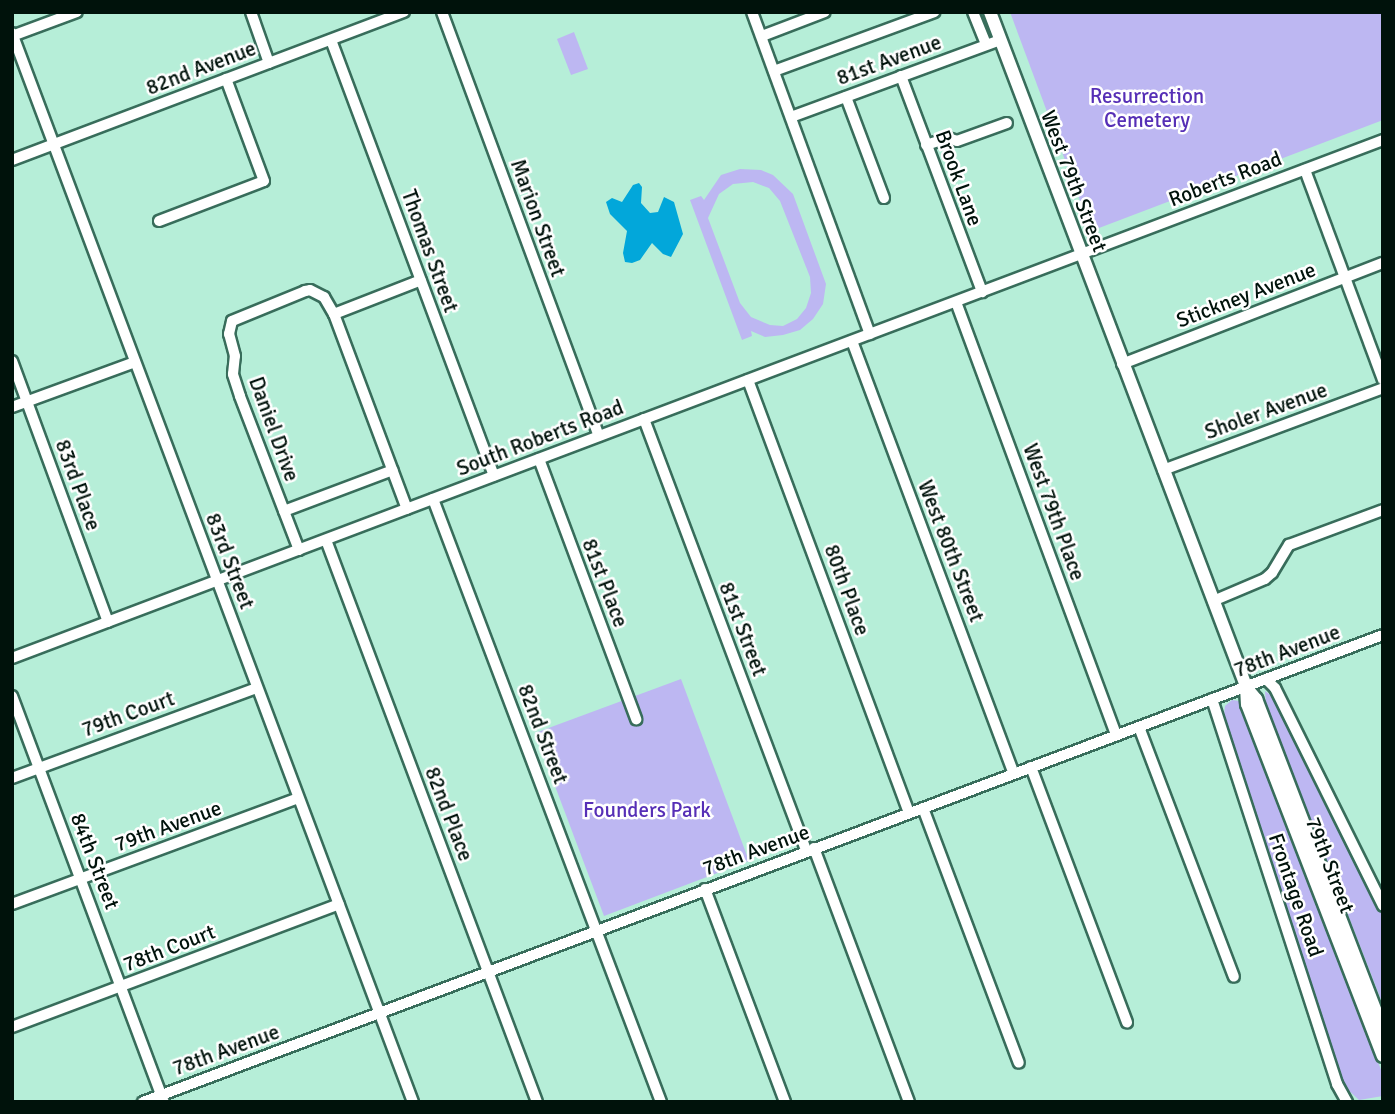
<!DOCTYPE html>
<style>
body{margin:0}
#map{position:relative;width:1395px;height:1114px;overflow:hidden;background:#b6eed8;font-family:Signika,sans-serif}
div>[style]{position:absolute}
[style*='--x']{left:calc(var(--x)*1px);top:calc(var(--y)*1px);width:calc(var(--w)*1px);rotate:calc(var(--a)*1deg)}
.green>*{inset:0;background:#bdb7f2}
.water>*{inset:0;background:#02a7da}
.roads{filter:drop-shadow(2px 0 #386d5b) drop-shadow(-2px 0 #386d5b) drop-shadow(0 2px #386d5b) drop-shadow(0 -2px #386d5b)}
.minor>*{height:10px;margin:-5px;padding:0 5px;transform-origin:5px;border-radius:5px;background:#fff}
.major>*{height:12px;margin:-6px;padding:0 6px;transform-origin:6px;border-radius:6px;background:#fff}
span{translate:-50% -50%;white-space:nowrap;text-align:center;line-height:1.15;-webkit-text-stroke:5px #fff;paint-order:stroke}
.street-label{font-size:21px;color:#00120b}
.park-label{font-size:21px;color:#562fb6}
.frame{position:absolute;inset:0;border:14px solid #00120b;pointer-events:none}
</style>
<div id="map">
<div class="green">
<i style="clip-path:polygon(1010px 12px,1383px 12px,1383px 120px,1099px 228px,1088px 222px)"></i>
<i style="clip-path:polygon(574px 32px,588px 69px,571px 75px,557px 39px)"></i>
<i style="clip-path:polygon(evenodd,740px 169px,761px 170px,773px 175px,793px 194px,826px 284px,823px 304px,813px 319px,800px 330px,783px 335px,765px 337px,751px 331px,752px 336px,742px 340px,690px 200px,701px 196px,704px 200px,721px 175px,740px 169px,753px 182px,769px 188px,780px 201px,810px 277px,811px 293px,806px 308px,797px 319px,783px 326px,770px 325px,751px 317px,740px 303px,708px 218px,719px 194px,733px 184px,753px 182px)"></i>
<i style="clip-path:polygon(681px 679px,749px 861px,604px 916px,535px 733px)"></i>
<i style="clip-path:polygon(1265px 691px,1276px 699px,1383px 917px,1383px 1005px,1266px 704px)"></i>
<i style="clip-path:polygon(1232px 700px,1239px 701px,1383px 1075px,1383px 1096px,1359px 1100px,1345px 1087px,1224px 715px,1225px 706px)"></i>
</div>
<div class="water">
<i style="clip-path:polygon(639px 183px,642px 187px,641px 203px,650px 213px,658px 212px,664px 197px,674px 202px,683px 234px,671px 257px,663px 254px,652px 243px,640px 260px,632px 263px,625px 262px,623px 253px,627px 231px,610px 214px,606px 202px,612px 198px,622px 202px,633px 185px)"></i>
</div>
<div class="roads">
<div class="minor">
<i style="--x:251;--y:12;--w:54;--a:70.6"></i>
<i style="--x:442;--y:12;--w:452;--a:69.7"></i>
<i style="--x:752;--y:12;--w:343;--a:69.9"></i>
<i style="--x:973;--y:12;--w:35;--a:68"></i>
<i style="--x:12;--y:33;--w:1142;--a:69.44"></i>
<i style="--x:12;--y:36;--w:69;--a:-20.3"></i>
<i style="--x:762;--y:36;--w:67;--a:-20.9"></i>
<i style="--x:331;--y:40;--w:465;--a:69.5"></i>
<i style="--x:774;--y:71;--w:171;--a:-20.2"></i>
<i style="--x:901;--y:76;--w:231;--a:69.4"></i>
<i style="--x:846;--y:97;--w:108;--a:69.4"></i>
<i style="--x:791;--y:117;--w:223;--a:-20.2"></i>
<i style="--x:926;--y:145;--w:23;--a:-18"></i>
<i style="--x:948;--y:138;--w:9;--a:18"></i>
<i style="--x:957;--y:141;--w:53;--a:-19.8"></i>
<i style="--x:12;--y:160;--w:419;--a:-20.7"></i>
<i style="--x:1305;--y:170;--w:224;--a:69.6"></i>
<i style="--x:159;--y:221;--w:112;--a:-20.9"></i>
<i style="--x:264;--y:181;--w:109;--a:-110.4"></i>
<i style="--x:956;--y:302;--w:462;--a:69.7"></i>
<i style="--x:334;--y:314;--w:93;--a:-21.3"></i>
<i style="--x:852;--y:341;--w:462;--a:69.5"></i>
<i style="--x:12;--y:361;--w:278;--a:69.8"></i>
<i style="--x:1122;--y:364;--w:280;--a:-21.2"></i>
<i style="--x:748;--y:380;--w:462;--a:69.6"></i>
<i style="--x:12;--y:407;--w:131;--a:-20.1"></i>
<i style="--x:644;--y:419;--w:461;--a:69.4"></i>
<i style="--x:539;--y:459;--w:278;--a:69.5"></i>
<i style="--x:1163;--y:470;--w:235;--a:-20.4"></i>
<i style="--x:433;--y:499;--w:645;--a:69.29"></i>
<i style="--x:284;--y:511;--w:116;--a:-20.6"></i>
<i style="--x:326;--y:540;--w:600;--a:69.42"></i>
<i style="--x:299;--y:550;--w:165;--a:-111"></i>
<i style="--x:240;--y:396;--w:23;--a:-108"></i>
<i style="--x:233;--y:374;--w:18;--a:-84"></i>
<i style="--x:235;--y:356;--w:23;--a:-105"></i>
<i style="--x:229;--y:334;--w:13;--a:-77"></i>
<i style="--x:232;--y:321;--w:79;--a:-22.3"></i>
<i style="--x:305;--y:291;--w:5;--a:-11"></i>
<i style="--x:310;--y:290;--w:16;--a:27"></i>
<i style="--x:324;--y:297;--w:20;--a:60"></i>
<i style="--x:334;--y:314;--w:208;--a:69.5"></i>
<i style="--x:1213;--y:601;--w:56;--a:-22.9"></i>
<i style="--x:1265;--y:579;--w:9;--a:-41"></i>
<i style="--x:1272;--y:573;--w:33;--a:-59"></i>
<i style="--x:1289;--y:545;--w:100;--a:-20.4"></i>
<i style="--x:12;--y:658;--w:1466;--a:-20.7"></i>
<i style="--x:1266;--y:679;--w:13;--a:45"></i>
<i style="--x:1275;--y:688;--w:243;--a:63.6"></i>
<i style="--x:12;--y:696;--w:434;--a:69.5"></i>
<i style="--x:1212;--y:699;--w:405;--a:72"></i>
<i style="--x:1337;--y:1084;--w:21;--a:61"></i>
<i style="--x:1139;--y:727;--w:267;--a:69.2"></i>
<i style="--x:1031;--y:767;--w:273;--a:69.4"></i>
<i style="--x:12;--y:778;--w:261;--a:-20.2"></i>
<i style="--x:923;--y:808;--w:272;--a:69.4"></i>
<i style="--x:814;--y:848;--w:271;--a:69.5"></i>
<i style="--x:705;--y:889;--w:228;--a:69.4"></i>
<i style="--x:12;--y:904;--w:305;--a:-20.3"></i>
<i style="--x:12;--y:1027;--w:349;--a:-20.6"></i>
<i style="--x:143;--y:1102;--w:1325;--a:-20.64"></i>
</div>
<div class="major">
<i style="--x:990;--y:12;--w:721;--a:69.2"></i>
<i style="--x:1246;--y:686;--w:18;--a:87"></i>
<i style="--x:1247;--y:704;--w:377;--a:68.9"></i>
<i style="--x:1246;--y:687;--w:16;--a:50"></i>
<i style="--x:1256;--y:699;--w:355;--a:69"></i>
</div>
</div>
<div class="street-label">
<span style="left:889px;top:60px;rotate:-20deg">81st Avenue</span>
<span style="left:201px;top:68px;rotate:-21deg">82nd Avenue</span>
<span style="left:959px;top:178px;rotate:70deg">Brook Lane</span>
<span style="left:1225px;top:179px;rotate:-21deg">Roberts Road</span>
<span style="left:1074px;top:181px;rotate:69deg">West 79th Street</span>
<span style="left:538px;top:218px;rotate:70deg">Marion Street</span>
<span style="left:430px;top:251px;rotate:70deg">Thomas Street</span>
<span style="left:1246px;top:295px;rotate:-21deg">Stickney Avenue</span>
<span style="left:1266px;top:411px;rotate:-20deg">Sholer Avenue</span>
<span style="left:274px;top:429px;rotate:70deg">Daniel Drive</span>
<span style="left:540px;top:438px;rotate:-21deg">South Roberts Road</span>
<span style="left:78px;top:485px;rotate:70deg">83rd Place</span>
<span style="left:1054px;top:512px;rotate:70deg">West 79th Place</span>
<span style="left:951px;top:551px;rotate:69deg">West 80th Street</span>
<span style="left:230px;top:561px;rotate:69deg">83rd Street</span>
<span style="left:605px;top:583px;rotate:69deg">81st Place</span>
<span style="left:847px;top:590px;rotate:70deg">80th Place</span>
<span style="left:743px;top:629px;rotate:69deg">81st Street</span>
<span style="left:1287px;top:651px;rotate:-21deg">78th Avenue</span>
<span style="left:128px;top:714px;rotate:-20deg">79th Court</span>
<span style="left:543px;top:734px;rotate:69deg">82nd Street</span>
<span style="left:449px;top:814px;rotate:69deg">82nd Place</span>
<span style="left:168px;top:826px;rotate:-20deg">79th Avenue</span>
<span style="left:756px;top:850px;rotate:-20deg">78th Avenue</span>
<span style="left:95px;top:861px;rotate:69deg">84th Street</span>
<span style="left:1330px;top:865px;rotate:69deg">79th Street</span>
<span style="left:1296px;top:895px;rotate:71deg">Frontage Road</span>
<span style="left:169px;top:948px;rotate:-21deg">78th Court</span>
<span style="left:226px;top:1050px;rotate:-20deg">78th Avenue</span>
</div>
<div class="park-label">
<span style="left:1147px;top:108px">Resurrection<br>Cemetery</span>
<span style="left:647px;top:810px">Founders Park</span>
</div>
<div class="frame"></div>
</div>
